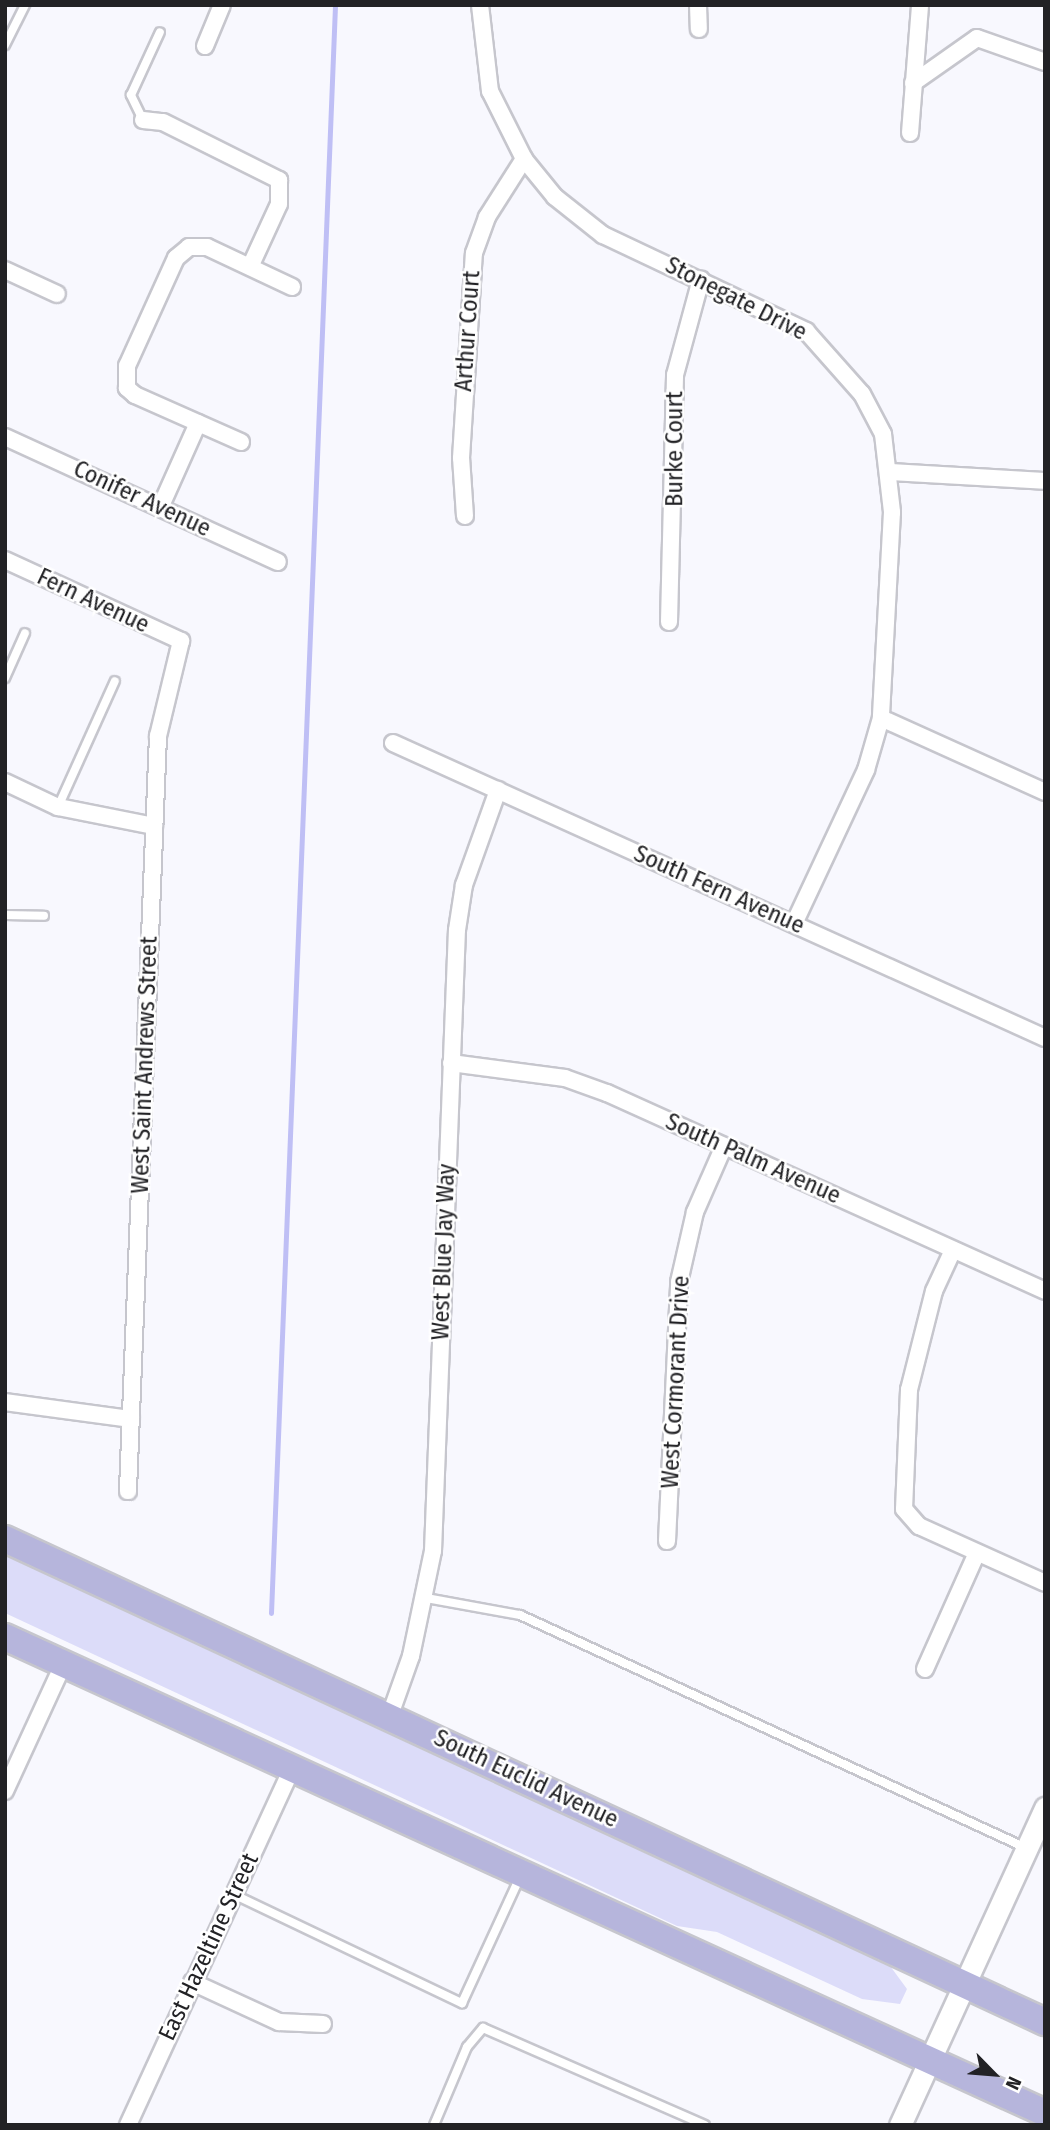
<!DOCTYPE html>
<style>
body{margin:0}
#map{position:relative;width:1050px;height:2130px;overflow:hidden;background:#f8f8fe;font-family:"Fira Sans Condensed",sans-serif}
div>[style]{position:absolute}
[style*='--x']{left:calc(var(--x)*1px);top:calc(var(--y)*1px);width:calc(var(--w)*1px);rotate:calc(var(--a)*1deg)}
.green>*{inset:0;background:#dcdcf9}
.stream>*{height:5px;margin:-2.5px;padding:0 2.5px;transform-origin:2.5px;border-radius:2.5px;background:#bfbff5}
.roads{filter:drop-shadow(2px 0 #c6c6cd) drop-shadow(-2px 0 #c6c6cd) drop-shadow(0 2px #c6c6cd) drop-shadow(0 -2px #c6c6cd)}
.service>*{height:8px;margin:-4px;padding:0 4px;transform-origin:4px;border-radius:4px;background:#fff}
.minor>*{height:16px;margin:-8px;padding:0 8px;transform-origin:8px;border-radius:8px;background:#fff}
.tertiary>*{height:21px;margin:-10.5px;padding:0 10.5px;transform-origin:10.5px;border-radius:10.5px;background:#fff}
.primary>*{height:26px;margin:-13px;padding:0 13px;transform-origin:13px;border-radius:13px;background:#b6b5dc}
span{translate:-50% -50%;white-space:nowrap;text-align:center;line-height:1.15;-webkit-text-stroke:5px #fff;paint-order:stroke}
.street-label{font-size:24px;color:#222225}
.frame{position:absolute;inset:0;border:7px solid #222225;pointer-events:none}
.north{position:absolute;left:959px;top:2039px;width:70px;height:70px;-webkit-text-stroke:5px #fff;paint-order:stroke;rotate:115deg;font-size:19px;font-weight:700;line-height:28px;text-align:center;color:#222225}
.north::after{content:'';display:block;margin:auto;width:24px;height:32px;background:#222225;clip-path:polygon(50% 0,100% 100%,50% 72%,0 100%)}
</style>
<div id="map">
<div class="green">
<i style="clip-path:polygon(5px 1555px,885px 1959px,907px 1989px,900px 2004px,862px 1999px,717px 1932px,677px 1926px,5px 1613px)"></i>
</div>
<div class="stream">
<i style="--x:271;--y:1613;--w:1609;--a:-87.72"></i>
</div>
<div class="roads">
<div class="service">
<i style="--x:5;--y:45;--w:45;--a:-63.4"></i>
<i style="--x:143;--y:120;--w:28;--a:-116"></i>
<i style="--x:131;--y:95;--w:69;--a:-65.3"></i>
<i style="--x:5;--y:678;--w:49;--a:-66"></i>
<i style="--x:58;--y:807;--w:138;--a:-65.7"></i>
<i style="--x:5;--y:915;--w:39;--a:1"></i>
<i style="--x:426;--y:1598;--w:96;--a:10.3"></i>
<i style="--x:520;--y:1615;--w:557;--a:24.72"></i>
<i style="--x:233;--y:1894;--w:254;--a:25.5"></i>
<i style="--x:462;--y:2003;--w:139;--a:-65.3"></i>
<i style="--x:434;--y:2125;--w:85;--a:-67.1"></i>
<i style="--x:467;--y:2047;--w:25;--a:-50"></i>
<i style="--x:483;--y:2028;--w:242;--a:23.6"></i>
</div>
<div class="minor">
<i style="--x:480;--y:5;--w:87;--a:83.4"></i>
<i style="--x:490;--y:91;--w:76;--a:63.4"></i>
<i style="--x:524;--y:159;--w:49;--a:50.8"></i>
<i style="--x:555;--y:197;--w:61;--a:38.4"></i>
<i style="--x:603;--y:235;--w:225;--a:25.3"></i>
<i style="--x:806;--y:331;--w:84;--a:48.4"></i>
<i style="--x:862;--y:394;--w:45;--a:62.3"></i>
<i style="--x:883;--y:434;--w:79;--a:83.4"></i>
<i style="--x:892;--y:512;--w:206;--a:93.1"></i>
<i style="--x:881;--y:718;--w:54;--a:106.1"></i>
<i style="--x:866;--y:770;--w:170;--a:115.1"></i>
<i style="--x:698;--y:5;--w:24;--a:88"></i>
<i style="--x:205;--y:46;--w:44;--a:-67.5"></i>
<i style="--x:913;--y:83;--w:78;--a:-35.1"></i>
<i style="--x:977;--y:38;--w:72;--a:19.4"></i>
<i style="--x:143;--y:120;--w:20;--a:6"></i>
<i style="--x:163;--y:122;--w:130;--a:26.6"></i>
<i style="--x:279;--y:180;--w:24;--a:90"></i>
<i style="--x:279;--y:204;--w:69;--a:114.7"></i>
<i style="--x:910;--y:133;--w:128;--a:-85.5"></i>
<i style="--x:5;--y:270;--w:57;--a:24.8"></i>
<i style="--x:5;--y:437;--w:300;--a:24.6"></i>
<i style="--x:241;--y:442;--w:116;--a:-156.1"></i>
<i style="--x:135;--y:395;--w:11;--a:-139"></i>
<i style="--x:127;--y:388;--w:22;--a:-90"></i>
<i style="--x:127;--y:366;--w:119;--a:-65.6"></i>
<i style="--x:176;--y:258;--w:17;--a:-40"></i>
<i style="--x:189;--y:247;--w:18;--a:0"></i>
<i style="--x:207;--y:247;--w:94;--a:25.2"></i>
<i style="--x:890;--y:472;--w:155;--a:3.3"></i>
<i style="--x:160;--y:508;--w:93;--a:-65.9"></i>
<i style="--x:465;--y:516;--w:58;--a:-93.9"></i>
<i style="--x:461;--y:458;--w:205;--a:-86.4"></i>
<i style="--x:474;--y:253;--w:38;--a:-70"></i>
<i style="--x:487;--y:217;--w:69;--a:-57.5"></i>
<i style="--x:5;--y:560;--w:194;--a:24.7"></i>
<i style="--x:181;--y:641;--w:98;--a:103.6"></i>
<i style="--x:158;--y:736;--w:756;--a:92.28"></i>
<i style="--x:669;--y:622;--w:247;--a:-88.6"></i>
<i style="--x:675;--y:375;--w:99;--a:-74.8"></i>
<i style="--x:881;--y:718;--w:180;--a:24.3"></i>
<i style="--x:393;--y:743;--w:716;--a:24.34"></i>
<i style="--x:5;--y:782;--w:59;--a:25.3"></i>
<i style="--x:58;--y:807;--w:98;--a:11.2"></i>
<i style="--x:451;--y:1063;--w:115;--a:7.5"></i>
<i style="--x:565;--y:1078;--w:45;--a:19.7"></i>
<i style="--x:607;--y:1093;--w:481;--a:24.3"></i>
<i style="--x:953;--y:1250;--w:45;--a:114.9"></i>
<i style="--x:934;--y:1291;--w:102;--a:104.2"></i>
<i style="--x:909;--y:1390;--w:119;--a:92.4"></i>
<i style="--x:904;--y:1509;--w:23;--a:49"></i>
<i style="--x:919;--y:1526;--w:138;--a:24.3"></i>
<i style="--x:5;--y:1402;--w:127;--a:7.7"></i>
<i style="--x:667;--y:1541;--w:259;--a:-87.3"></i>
<i style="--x:679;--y:1282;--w:72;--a:-77.1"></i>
<i style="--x:695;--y:1212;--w:72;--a:-66.3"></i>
<i style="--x:925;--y:1669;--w:127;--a:-65.9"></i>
<i style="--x:390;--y:1715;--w:63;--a:-70.4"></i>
<i style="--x:411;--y:1656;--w:107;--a:-78.2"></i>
<i style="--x:433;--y:1551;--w:621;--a:-87.79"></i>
<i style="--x:457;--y:930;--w:46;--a:-81.2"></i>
<i style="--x:464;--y:885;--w:101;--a:-70.3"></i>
<i style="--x:5;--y:1791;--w:139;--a:-65.3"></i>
<i style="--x:192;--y:1982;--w:96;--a:24.7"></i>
<i style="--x:279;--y:2022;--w:44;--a:2.6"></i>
<i style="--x:128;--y:2125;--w:391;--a:-65.3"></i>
</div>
<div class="tertiary">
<i style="--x:900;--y:2125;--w:349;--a:-65.4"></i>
</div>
<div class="primary">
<i style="--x:5;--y:1539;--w:1147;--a:24.91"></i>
<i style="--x:5;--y:1637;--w:1144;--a:24.59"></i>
</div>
</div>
<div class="street-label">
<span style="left:736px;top:299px;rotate:27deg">Stonegate Drive</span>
<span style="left:468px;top:331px;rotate:-86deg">Arthur Court</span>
<span style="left:675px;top:449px;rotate:-90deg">Burke Court</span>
<span style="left:142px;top:499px;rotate:25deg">Conifer Avenue</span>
<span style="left:93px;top:601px;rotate:25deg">Fern Avenue</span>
<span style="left:719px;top:890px;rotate:24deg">South Fern Avenue</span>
<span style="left:145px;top:1065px;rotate:-88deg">West Saint Andrews Street</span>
<span style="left:753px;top:1159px;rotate:24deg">South Palm Avenue</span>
<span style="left:444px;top:1252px;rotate:-88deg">West Blue Jay Way</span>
<span style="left:676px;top:1382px;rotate:-87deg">West Cormorant Drive</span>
<span style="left:526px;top:1779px;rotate:25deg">South Euclid Avenue</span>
<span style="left:209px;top:1947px;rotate:-65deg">East Hazeltine Street</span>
</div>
<div class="frame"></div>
<div class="north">N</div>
</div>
